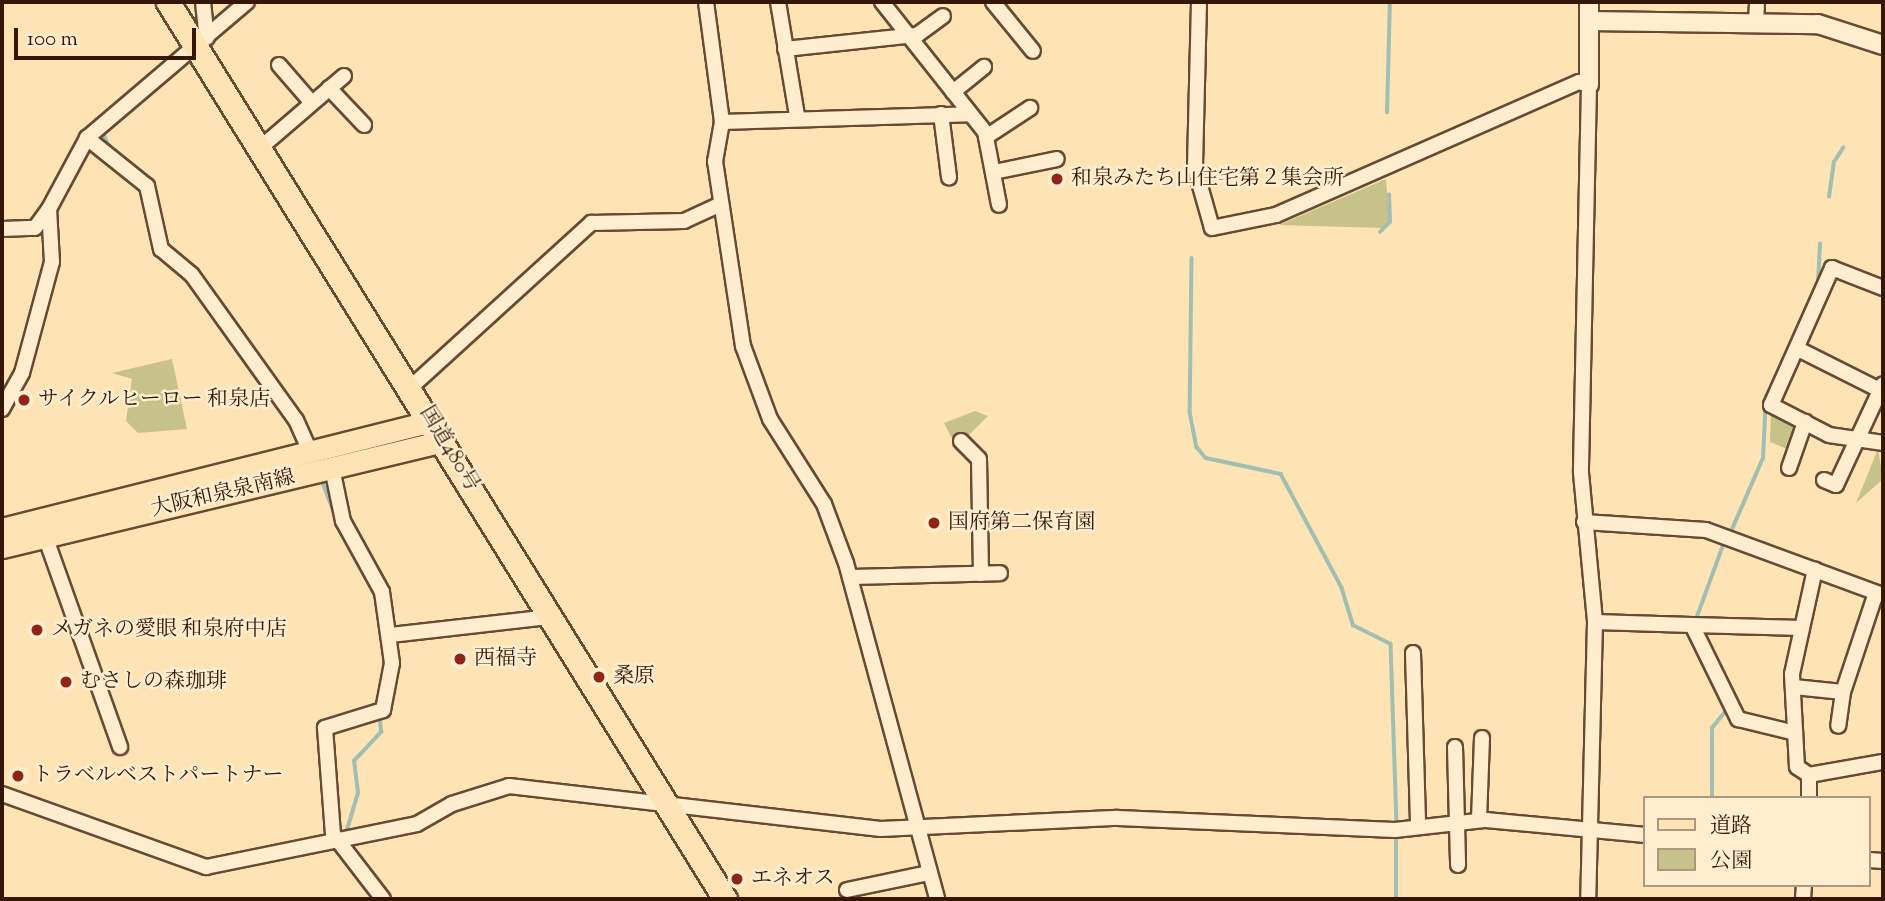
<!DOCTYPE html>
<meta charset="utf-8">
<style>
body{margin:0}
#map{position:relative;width:1885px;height:901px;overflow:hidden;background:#fee4b4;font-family:"Sorts Mill Goudy","Noto Serif JP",serif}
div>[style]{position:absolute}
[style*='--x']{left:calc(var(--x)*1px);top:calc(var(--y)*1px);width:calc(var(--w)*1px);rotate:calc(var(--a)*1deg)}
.green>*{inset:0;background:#c6c289}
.stream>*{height:3.5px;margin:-1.75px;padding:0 1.75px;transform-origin:1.75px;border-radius:1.75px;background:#a0beb1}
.roads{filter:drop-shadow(2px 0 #664a32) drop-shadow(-2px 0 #664a32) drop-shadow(0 2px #664a32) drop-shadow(0 -2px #664a32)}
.minor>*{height:14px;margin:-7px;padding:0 7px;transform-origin:7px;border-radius:7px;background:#feedce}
.tertiary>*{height:18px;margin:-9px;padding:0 9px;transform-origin:9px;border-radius:9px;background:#feedce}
.primary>*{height:21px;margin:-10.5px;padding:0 10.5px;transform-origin:10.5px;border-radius:10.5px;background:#fee4b4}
.trunk>*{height:23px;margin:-11.5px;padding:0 11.5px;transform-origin:11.5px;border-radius:11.5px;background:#fee4b4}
.dots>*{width:19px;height:19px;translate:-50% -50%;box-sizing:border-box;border:4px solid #feedce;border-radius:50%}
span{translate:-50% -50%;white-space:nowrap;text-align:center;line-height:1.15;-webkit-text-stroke:5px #feedce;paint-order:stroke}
.poi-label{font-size:21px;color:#341707}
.left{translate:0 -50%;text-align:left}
.street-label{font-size:21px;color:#341707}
.frame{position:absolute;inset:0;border:4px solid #341707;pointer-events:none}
.legend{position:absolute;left:1643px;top:796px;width:228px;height:91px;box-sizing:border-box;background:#feedce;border:2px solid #ad977e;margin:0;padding:9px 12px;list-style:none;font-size:21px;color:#341707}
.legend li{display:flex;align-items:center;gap:14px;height:35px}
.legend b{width:35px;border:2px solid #ad977e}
.scale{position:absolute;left:14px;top:28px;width:182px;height:32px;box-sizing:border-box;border:4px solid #341707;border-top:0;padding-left:9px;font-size:21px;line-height:24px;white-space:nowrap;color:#341707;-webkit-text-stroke:5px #feedce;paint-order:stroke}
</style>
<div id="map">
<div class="green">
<i style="clip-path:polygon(1386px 179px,1389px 222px,1382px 228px,1279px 225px)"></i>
<i style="clip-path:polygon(172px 359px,187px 429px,138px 433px,126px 421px,132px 379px,112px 373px)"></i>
<i style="clip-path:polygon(975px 411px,988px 416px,965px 439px,951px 437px,944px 423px)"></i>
<i style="clip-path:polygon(1771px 412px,1795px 424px,1787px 449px,1770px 442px)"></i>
<i style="clip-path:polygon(1878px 449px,1883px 479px,1856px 503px)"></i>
</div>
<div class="stream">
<i style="--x:1387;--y:113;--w:111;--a:-88.5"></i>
<i style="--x:112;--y:126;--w:11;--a:135"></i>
<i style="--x:104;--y:134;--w:11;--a:68"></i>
<i style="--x:108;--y:144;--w:33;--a:43"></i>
<i style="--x:1829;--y:197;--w:35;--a:-82"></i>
<i style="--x:1834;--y:162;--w:17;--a:-57"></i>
<i style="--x:1380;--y:232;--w:14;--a:-45"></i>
<i style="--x:1390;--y:222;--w:27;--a:-92"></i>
<i style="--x:1192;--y:258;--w:154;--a:90.7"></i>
<i style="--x:1190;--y:412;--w:36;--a:79"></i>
<i style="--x:1197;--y:447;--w:14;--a:51"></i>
<i style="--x:1206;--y:458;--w:77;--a:12"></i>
<i style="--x:1281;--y:474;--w:129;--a:61.8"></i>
<i style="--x:1342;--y:588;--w:39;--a:73"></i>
<i style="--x:1353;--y:625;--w:42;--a:26.6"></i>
<i style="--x:1391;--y:644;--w:180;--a:88.1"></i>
<i style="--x:1818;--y:283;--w:39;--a:-87"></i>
<i style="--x:323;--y:483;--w:39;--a:69"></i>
<i style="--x:1730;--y:534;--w:83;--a:-66.5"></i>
<i style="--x:1763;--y:458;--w:61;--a:-87.2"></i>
<i style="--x:1766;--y:397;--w:27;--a:-63"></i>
<i style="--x:1695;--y:622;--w:87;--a:-69.9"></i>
<i style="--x:1815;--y:782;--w:16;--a:-14"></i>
<i style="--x:1712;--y:798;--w:70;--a:-90"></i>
<i style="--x:1712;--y:728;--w:26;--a:-51"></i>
<i style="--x:346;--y:833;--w:42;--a:-73.3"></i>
<i style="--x:358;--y:793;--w:32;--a:-97"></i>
<i style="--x:354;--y:761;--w:40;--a:-47"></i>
<i style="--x:381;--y:732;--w:16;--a:-94"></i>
<i style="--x:1396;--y:899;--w:63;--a:-90"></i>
</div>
<div class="roads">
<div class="minor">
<i style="--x:203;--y:2;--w:36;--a:84"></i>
<i style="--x:706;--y:2;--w:121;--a:82.4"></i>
<i style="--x:722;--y:122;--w:40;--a:100"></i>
<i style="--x:715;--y:161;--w:187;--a:81.4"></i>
<i style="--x:743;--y:346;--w:78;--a:69.7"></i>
<i style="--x:770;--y:419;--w:101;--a:57.6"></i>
<i style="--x:824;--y:504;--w:63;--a:69.6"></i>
<i style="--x:846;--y:563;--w:348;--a:74.8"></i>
<i style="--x:778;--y:2;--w:116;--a:80.5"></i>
<i style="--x:882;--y:2;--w:166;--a:51.6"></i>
<i style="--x:985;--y:132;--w:74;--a:79.1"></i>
<i style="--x:993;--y:2;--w:63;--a:50.8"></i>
<i style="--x:1199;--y:2;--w:166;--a:91.4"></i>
<i style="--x:1195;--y:168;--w:62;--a:74.2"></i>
<i style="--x:1212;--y:228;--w:65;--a:-11.5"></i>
<i style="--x:1276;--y:215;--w:331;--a:-23.7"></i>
<i style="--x:1579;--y:82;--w:10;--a:17"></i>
<i style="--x:1589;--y:85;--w:388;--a:91.2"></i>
<i style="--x:1581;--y:473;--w:150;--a:84.6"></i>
<i style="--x:1595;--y:622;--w:277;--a:91.4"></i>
<i style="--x:1756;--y:22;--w:20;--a:-87"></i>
<i style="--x:785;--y:49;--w:133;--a:-6.1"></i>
<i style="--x:917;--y:35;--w:32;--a:-36"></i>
<i style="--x:279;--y:65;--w:49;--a:49.1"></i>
<i style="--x:329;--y:88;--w:51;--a:46.6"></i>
<i style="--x:953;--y:92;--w:40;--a:-39"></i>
<i style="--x:941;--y:114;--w:64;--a:82.8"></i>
<i style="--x:722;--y:122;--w:248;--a:-1.8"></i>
<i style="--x:986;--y:137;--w:53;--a:-33.4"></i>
<i style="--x:87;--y:138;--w:77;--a:38.7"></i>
<i style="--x:147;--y:186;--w:65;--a:77.5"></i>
<i style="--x:161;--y:249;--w:40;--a:40"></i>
<i style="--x:192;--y:275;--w:178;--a:54.4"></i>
<i style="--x:296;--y:420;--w:36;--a:66"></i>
<i style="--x:259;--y:149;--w:112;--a:-40.7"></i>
<i style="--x:994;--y:172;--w:64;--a:-11.7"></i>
<i style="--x:2;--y:229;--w:33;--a:-2"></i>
<i style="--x:35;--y:228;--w:24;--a:-54"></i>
<i style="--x:1883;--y:288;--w:55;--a:-158.6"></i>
<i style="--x:1832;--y:268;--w:150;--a:114"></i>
<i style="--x:1771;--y:405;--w:65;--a:27.3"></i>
<i style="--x:1829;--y:435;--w:55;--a:8.4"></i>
<i style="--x:1798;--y:349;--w:92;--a:26.6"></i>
<i style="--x:411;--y:387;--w:244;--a:-42.3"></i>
<i style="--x:591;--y:223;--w:93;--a:-1.2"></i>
<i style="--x:684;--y:221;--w:41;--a:-24.7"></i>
<i style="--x:2;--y:409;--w:41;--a:-60.9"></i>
<i style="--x:22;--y:373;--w:115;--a:-74.9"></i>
<i style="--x:52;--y:262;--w:53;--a:-93.2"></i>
<i style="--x:49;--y:209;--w:81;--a:-61.8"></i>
<i style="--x:87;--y:138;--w:210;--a:-40.4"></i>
<i style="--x:961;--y:441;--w:25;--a:45"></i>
<i style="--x:979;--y:459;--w:115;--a:89"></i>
<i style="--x:332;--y:468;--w:54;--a:78.3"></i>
<i style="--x:343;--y:521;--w:81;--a:61.2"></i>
<i style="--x:382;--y:592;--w:72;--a:82"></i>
<i style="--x:392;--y:663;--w:48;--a:100.8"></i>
<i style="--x:383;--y:710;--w:61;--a:162.8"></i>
<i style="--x:325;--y:728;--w:106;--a:85.7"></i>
<i style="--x:333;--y:834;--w:82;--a:52.4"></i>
<i style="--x:1789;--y:468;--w:49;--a:-70.8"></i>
<i style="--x:1824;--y:480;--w:13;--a:23"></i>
<i style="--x:1836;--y:485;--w:111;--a:-65"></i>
<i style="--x:1584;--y:522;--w:122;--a:3.8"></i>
<i style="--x:1706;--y:530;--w:189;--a:20.2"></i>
<i style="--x:45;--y:536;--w:224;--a:70.4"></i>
<i style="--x:850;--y:577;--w:150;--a:-1.5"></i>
<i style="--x:1595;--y:622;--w:97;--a:1.8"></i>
<i style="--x:1692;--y:625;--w:105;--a:63.9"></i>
<i style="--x:1738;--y:719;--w:59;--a:13.8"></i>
<i style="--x:1692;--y:625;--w:110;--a:1.6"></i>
<i style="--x:391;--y:635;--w:160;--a:-6.5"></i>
<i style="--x:1413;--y:653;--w:173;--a:88.3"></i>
<i style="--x:1794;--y:687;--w:49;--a:5.8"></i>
<i style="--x:1843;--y:692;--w:34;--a:98"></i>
<i style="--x:1843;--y:692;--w:104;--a:-71.6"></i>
<i style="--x:1455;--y:747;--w:118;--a:88.5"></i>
<i style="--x:1809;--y:775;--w:14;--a:-146"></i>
<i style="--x:1797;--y:767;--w:93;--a:-93.1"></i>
<i style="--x:1792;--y:674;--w:107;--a:-77.6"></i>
<i style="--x:2;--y:794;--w:217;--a:19.7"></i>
<i style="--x:206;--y:867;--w:215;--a:-11.5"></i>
<i style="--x:417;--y:824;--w:40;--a:-29.7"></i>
<i style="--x:452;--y:804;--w:60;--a:-17.5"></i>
<i style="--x:509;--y:786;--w:374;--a:6.6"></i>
<i style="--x:881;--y:829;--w:237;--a:-2.7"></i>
<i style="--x:1118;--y:818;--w:277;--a:2.5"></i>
<i style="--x:1395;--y:830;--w:92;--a:-6.3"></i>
<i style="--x:1486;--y:820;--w:160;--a:5.4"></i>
<i style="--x:1809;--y:798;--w:23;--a:-90"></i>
<i style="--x:1809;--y:775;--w:75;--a:-10"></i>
<i style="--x:1479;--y:820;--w:82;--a:-87.9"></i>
<i style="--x:1869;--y:860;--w:14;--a:4"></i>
<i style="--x:847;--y:890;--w:84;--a:-11.7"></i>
<i style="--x:1803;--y:899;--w:14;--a:-86"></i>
</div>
<div class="tertiary">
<i style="--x:1589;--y:2;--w:83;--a:90"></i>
<i style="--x:1589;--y:21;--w:229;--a:0.8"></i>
<i style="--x:1818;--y:24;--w:68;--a:17.9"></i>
</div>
<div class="primary">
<i style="--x:2;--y:529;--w:442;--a:-14.1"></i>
<i style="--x:2;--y:547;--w:454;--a:-13.5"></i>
</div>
<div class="trunk">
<i style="--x:168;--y:2;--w:1056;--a:58.16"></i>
</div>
</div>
<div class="dots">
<i style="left:1057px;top:179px;background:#8f2418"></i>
<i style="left:24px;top:400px;background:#8f2418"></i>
<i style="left:934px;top:523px;background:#8f2418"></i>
<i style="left:37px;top:630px;background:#8f2418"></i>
<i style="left:460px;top:659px;background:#8f2418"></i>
<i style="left:599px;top:677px;background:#8f2418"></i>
<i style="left:66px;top:682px;background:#8f2418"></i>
<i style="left:18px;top:776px;background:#8f2418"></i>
<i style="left:737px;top:879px;background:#8f2418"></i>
</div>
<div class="poi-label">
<span class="left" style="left:1071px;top:179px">和泉みたち山住宅第２集会所</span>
<span class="left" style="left:38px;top:400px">サイクルヒーロー 和泉店</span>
<span class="left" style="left:948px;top:523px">国府第二保育園</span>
<span class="left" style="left:51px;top:630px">メガネの愛眼 和泉府中店</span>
<span class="left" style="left:474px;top:659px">西福寺</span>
<span class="left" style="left:613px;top:677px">桑原</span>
<span class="left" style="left:80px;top:682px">むさしの森珈琲</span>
<span class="left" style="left:32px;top:776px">トラベルベストパートナー</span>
<span class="left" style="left:751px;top:879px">エネオス</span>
</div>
<div class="street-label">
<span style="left:449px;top:449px;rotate:59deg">国道480号</span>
<span style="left:223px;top:494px;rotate:-13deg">大阪和泉泉南線</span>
</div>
<div class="frame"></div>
<ul class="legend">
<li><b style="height:9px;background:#fee4b4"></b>道路</li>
<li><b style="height:19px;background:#c6c289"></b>公園</li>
</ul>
<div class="scale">100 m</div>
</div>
